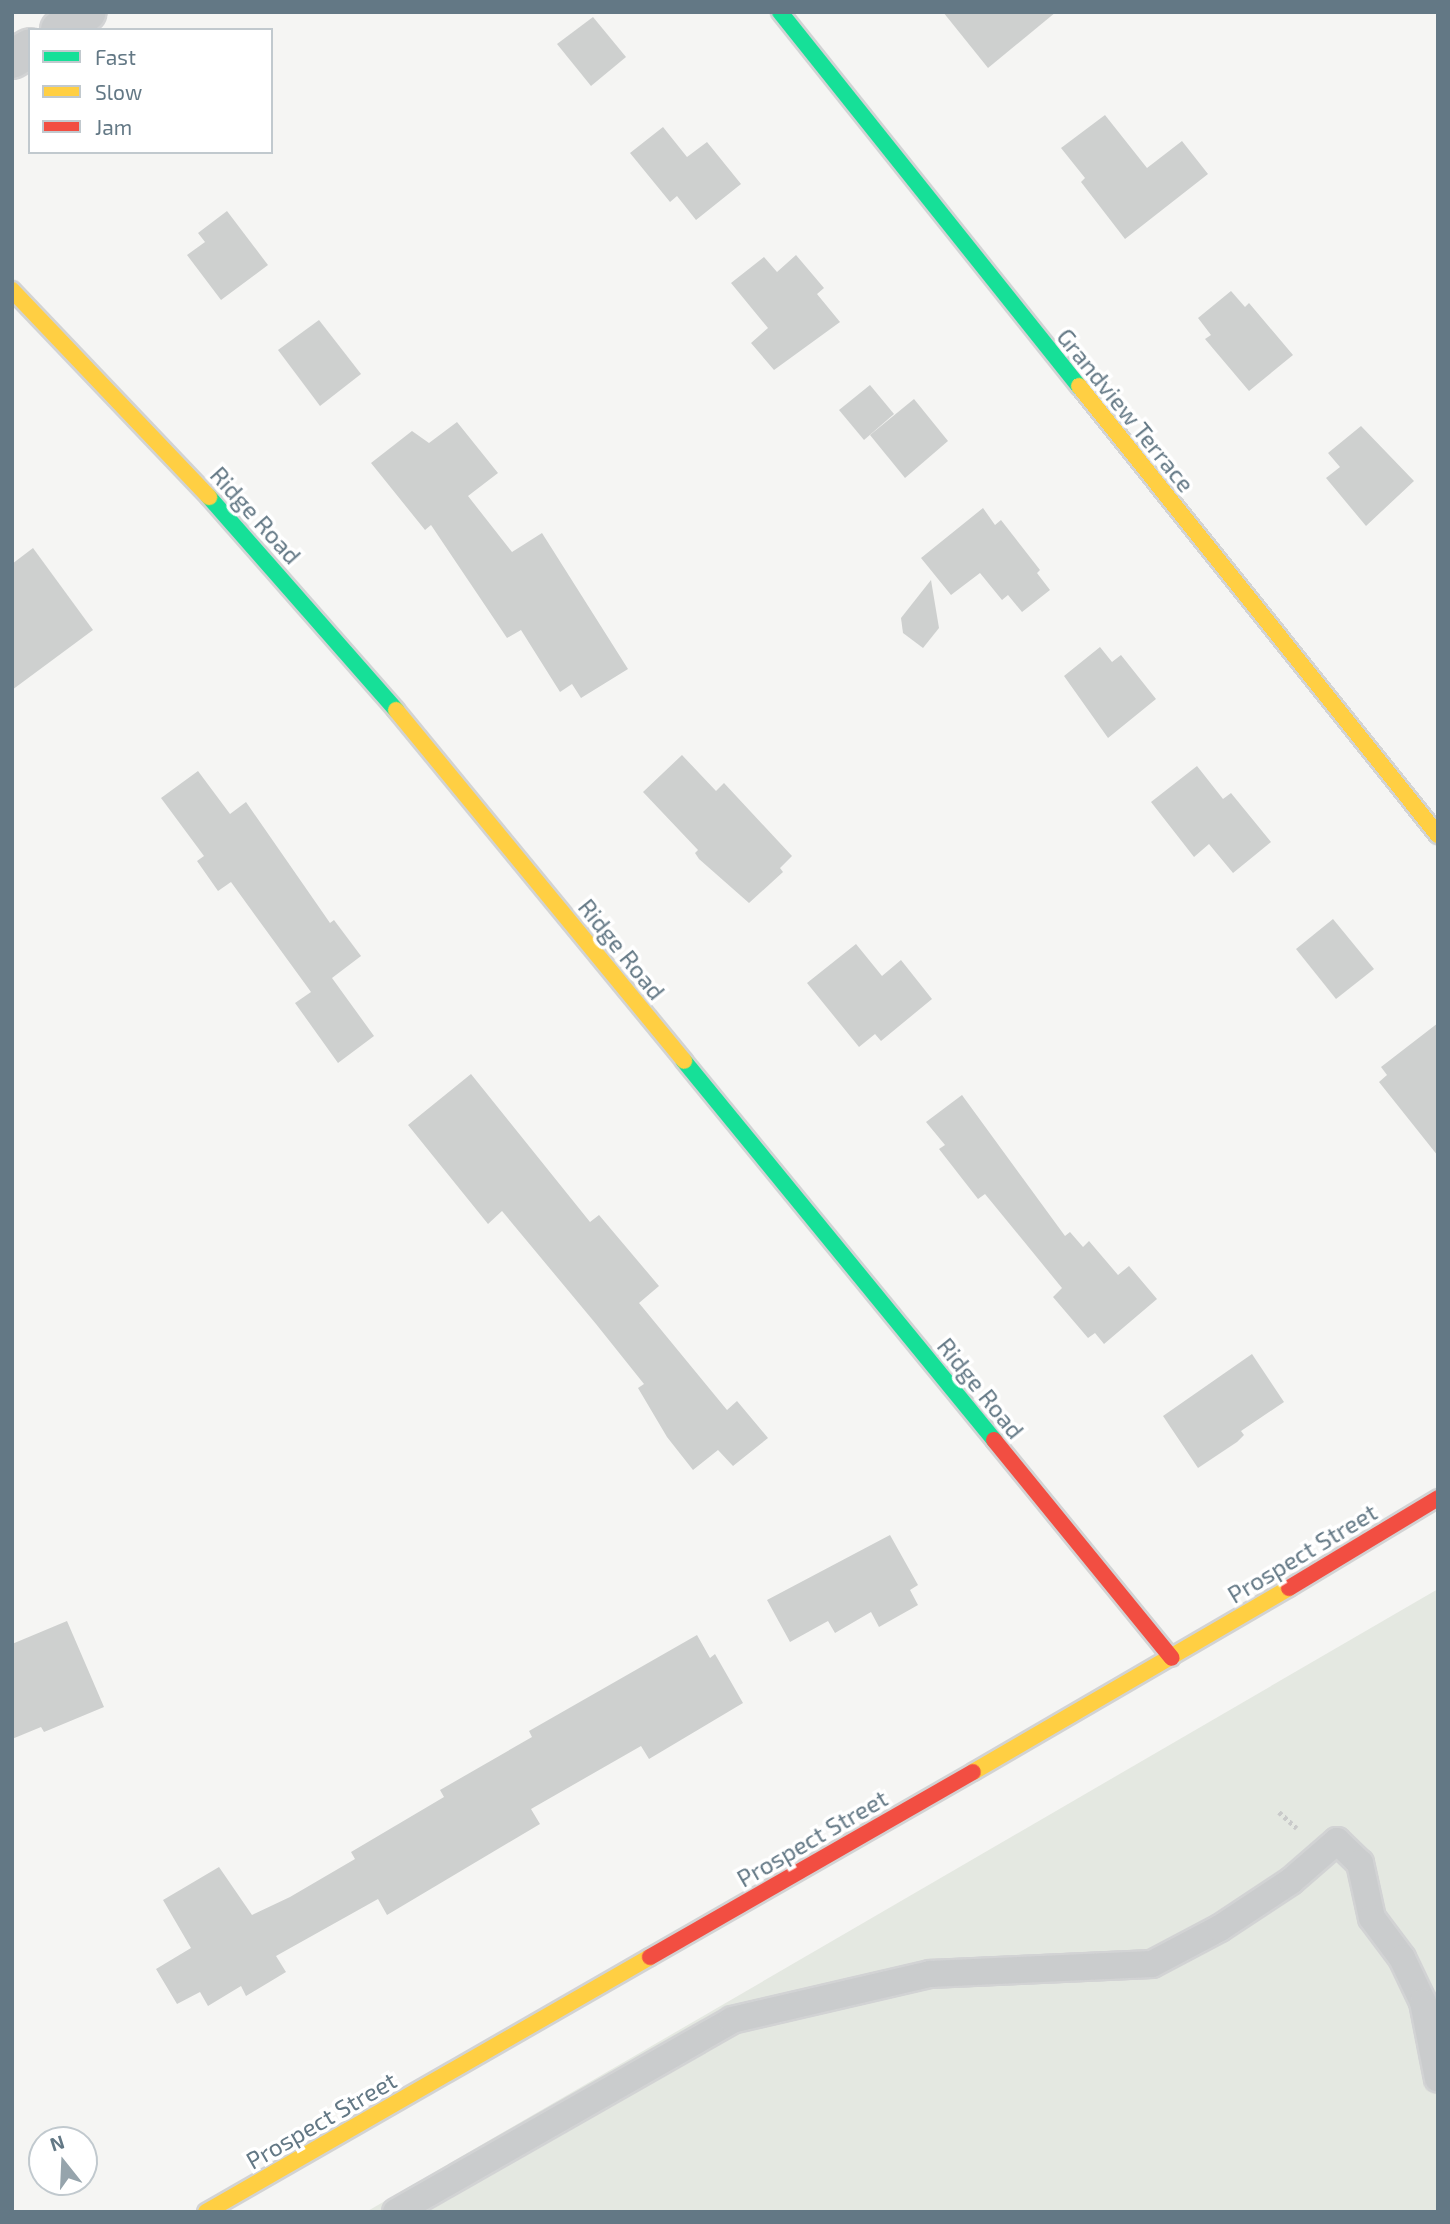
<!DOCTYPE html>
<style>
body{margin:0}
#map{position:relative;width:1450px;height:2224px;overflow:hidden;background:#f5f5f3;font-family:"Exo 2",sans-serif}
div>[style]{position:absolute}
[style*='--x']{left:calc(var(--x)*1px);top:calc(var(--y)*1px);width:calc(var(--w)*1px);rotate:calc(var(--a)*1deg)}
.green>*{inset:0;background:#e4e8e1}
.building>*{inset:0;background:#ced0cf}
.path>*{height:4.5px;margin-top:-2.25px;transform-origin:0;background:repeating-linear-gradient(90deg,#c9caca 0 3.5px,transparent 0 7px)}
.roads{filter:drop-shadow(2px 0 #d2d3d4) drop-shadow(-2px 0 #d2d3d4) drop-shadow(0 2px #d2d3d4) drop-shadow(0 -2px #d2d3d4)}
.lane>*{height:26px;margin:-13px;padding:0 13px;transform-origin:13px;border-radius:13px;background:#cacccd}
.street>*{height:38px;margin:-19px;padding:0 19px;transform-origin:19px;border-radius:19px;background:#cacccd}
.fast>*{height:16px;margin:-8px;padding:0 8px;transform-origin:8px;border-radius:8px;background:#16e098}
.slow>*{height:16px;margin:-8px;padding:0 8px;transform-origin:8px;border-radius:8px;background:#ffcf43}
.jam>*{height:16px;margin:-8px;padding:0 8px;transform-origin:8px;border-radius:8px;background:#f24e42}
span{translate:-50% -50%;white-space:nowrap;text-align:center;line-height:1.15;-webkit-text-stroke:7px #fff;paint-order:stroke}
.street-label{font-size:24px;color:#637885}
.frame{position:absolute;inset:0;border:14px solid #637885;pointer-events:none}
.legend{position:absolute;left:28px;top:28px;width:245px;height:126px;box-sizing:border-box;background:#fff;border:2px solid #c1c9ce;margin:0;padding:9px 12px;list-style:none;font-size:21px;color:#637885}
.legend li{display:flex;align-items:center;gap:14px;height:35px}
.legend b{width:35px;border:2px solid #c1c9ce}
.north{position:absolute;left:28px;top:2126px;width:70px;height:70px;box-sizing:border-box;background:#fff;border:2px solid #c1c9ce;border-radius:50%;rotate:342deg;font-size:19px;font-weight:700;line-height:28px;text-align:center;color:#637885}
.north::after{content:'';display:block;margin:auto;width:24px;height:32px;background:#96a4ac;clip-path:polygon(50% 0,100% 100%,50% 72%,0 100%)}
</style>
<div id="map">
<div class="green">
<i style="clip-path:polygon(1438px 1589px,1438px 2212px,366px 2212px,858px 1926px)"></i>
</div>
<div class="building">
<i style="clip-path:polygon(943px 12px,1056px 12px,988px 68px)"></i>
<i style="clip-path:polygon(593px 17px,626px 57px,591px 86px,557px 44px)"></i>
<i style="clip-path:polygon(1105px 115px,1147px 168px,1182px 141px,1208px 174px,1125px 239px,1081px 182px,1085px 178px,1061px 148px)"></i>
<i style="clip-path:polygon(663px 127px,687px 157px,707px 142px,741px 184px,696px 220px,677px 196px,670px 202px,630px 153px)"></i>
<i style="clip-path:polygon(227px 211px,268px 265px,221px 300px,187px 255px,205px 242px,198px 233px)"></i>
<i style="clip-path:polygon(796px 255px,824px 288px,817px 294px,840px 322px,774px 370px,751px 343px,768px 328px,731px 283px,764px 257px,777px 272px)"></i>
<i style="clip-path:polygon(1231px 291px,1245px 307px,1249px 303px,1293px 355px,1249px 391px,1205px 339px,1211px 335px,1198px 318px)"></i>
<i style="clip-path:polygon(319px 320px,361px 374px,320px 406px,278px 350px)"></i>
<i style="clip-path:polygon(870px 385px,894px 414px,864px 440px,839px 410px)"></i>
<i style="clip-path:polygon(914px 399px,948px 441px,905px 478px,870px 435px)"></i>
<i style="clip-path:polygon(457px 422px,498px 473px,468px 496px,512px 552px,542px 533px,628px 669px,581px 698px,572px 684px,560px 692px,521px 630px,507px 638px,431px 525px,425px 530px,371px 463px,412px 431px,429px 443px)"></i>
<i style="clip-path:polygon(1361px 426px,1414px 481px,1366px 526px,1326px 478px,1340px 467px,1328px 453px)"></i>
<i style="clip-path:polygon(983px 508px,995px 525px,1001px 520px,1040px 570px,1037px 573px,1050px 590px,1022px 612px,1008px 595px,1002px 600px,980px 573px,951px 595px,921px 558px)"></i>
<i style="clip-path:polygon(33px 548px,93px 630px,12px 690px,12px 564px)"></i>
<i style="clip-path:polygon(931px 580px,939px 628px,923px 648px,903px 633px,901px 618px)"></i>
<i style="clip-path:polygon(1100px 647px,1112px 662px,1121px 655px,1156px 699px,1108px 738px,1064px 676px)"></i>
<i style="clip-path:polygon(682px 755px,716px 791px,724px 783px,792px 856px,780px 868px,783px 872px,749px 903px,699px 859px,695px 853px,698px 850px,643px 792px)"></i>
<i style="clip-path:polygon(1197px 766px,1223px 799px,1231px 793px,1271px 842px,1233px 873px,1209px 844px,1194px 857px,1151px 802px)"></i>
<i style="clip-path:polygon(198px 771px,230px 814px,246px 802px,330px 923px,334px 920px,361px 956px,332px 978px,374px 1036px,338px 1063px,295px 1003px,311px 992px,231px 882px,218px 891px,197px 861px,204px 856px,161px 798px)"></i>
<i style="clip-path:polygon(1333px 919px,1374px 969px,1336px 999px,1296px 949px)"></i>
<i style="clip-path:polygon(856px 944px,882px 976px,901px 960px,932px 999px,881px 1041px,875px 1034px,859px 1047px,807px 983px)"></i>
<i style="clip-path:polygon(1438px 1023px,1438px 1156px,1379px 1082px,1387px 1075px,1381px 1067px)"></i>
<i style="clip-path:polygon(471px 1074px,590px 1222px,599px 1215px,659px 1286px,639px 1303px,727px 1410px,737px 1401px,768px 1438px,733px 1466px,718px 1450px,693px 1470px,667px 1437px,638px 1388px,644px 1384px,596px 1324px,502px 1211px,488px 1224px,408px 1125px)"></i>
<i style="clip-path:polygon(962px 1095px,1065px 1236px,1070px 1232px,1083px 1247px,1089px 1241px,1118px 1275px,1129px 1266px,1157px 1299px,1104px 1344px,1095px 1333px,1088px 1338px,1053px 1297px,1062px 1288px,985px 1194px,978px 1199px,939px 1149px,945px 1145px,926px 1122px)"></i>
<i style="clip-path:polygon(1252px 1354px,1284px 1402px,1241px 1431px,1244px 1435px,1237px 1442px,1198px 1468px,1163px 1416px)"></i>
<i style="clip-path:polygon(890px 1535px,918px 1585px,910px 1590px,918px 1605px,879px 1627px,871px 1612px,835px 1633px,828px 1621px,790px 1642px,767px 1600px)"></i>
<i style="clip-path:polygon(67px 1621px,104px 1707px,44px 1732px,41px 1727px,12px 1739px,12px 1644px)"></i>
<i style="clip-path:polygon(697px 1635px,710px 1658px,715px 1654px,743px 1703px,649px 1759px,641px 1746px,531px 1809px,540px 1824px,387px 1915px,378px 1899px,276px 1956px,286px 1972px,246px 1996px,241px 1986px,208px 2006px,200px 1992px,177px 2004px,156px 1969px,191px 1948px,163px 1900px,219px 1867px,252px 1915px,290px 1897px,355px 1859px,351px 1852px,444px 1797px,440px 1790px,532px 1737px,529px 1731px)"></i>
</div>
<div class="path">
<i style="--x:1279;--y:1812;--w:24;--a:42"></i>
</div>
<div class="roads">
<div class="lane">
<i style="--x:396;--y:2212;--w:387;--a:-29.7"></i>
<i style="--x:732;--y:2020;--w:203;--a:-13.1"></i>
<i style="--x:930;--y:1974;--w:222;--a:-2.6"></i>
<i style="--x:1152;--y:1964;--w:77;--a:-27.9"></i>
<i style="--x:1220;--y:1928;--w:85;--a:-33.5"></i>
<i style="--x:1291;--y:1881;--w:61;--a:-41"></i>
<i style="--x:1337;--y:1841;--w:32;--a:44"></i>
<i style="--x:1360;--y:1863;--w:56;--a:77.7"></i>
<i style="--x:1372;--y:1918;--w:50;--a:53.1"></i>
<i style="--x:1402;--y:1958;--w:49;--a:64.5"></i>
<i style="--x:1423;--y:2002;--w:78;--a:79"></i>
</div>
<div class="street">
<i style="--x:60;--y:30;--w:32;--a:-34"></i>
<i style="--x:12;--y:59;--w:21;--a:-31"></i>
</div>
<div class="fast">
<i style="--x:780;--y:12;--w:479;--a:51.4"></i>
<i style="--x:209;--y:497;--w:283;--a:48.7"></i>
<i style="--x:684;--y:1061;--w:490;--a:50.7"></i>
</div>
<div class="slow">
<i style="--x:12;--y:290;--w:286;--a:46.4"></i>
<i style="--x:1079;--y:386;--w:575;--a:51.36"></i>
<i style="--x:396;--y:710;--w:454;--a:50.6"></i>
<i style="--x:973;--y:1772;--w:366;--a:-30.2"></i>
<i style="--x:206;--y:2212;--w:512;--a:-29.87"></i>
</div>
<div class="jam">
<i style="--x:994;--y:1440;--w:281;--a:50.8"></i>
<i style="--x:1289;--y:1588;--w:174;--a:-31.1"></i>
<i style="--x:650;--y:1957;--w:372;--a:-29.8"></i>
</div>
</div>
<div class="street-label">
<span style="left:1126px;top:410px;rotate:51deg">Grandview Terrace</span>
<span style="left:256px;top:515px;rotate:48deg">Ridge Road</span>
<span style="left:622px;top:949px;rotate:51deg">Ridge Road</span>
<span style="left:981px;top:1388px;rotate:51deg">Ridge Road</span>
<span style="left:1302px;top:1553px;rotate:-31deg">Prospect Street</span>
<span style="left:812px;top:1838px;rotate:-30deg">Prospect Street</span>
<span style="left:321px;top:2120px;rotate:-30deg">Prospect Street</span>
</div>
<div class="frame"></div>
<ul class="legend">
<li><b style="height:9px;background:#16e098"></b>Fast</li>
<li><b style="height:9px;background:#ffcf43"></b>Slow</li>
<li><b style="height:9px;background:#f24e42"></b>Jam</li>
</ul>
<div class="north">N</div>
</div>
